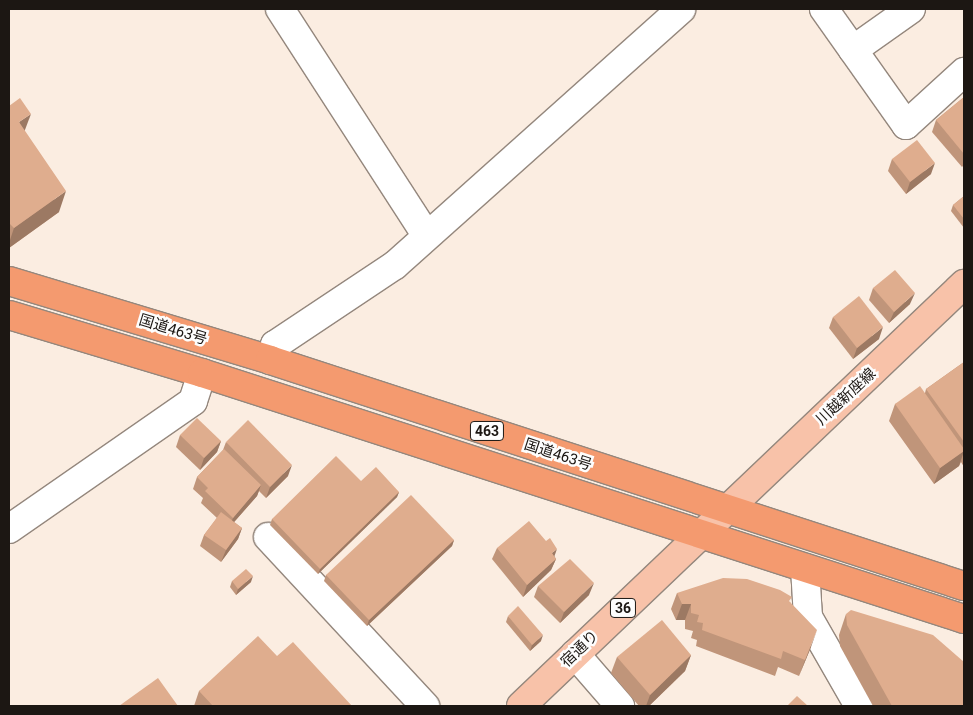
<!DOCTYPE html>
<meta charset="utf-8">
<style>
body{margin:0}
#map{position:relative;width:973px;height:715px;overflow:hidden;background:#fbede1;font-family:Roboto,"Noto Sans JP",sans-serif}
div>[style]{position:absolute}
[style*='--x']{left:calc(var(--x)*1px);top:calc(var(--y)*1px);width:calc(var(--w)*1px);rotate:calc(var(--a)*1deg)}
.roads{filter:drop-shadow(1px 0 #94877d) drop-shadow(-1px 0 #94877d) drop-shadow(0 1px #94877d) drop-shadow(0 -1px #94877d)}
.minor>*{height:28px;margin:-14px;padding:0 14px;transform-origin:14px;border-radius:14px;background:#fff}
.major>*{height:28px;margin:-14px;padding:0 14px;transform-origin:14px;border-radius:14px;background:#f8c2a9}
.highway>*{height:28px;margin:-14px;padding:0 14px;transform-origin:14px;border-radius:14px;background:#f49a6f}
.wall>*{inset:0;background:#c0957a}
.shaded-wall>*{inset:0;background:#9c7963}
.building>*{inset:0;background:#dfad8e}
span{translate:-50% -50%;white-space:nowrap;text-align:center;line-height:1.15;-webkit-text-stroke:5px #fdfdfd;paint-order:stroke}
.shield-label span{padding:1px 4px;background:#fdfdfd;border:1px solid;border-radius:4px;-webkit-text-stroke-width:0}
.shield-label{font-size:14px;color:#1c1713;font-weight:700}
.street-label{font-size:15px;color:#1c1713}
.frame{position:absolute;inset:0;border:10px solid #1c1713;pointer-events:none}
</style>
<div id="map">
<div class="roads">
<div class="minor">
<i style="--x:280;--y:9;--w:269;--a:57.1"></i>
<i style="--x:824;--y:9;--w:142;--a:54.7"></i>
<i style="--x:906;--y:125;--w:79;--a:-42.4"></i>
<i style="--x:853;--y:50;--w:71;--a:-35.3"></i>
<i style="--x:270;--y:360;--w:16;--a:-72"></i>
<i style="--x:275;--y:345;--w:144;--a:-33.7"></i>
<i style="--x:395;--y:265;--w:384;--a:-41.8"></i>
<i style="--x:9;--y:529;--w:224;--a:-34.8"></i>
<i style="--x:193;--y:401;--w:29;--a:-72"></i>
<i style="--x:268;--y:537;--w:231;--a:47.1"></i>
<i style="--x:805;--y:568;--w:49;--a:86.5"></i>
<i style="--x:808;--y:617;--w:103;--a:60.2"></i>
<i style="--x:575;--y:654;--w:69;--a:49.1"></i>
</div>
<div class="major">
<i style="--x:521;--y:706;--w:612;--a:-43.61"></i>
</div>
<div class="highway">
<i style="--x:9;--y:281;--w:273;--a:16.8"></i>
<i style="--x:270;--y:360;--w:730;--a:18.04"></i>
<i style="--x:9;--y:315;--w:202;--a:16.7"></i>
<i style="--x:202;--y:373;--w:801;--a:17.89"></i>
</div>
</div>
<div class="wall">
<i style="clip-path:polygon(964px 97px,964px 165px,962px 167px,932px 132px,936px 120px)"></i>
<i style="clip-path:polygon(9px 106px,24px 131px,59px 212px,9px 248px)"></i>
<i style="clip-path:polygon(892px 159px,931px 174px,906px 194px,888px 171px)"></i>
<i style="clip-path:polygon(964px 196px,964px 228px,951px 211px,953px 205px)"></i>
<i style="clip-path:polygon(873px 288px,910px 304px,889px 323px,869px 300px)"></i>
<i style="clip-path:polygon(833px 317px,879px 339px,853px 359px,829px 328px)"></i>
<i style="clip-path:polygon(964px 362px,964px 467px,961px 462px,959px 466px,934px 484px,889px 421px,895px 404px,925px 393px,926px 389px)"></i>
<i style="clip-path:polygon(180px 435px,221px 441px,217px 452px,200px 470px,176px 447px)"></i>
<i style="clip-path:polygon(226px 442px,288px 476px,266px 498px,259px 491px,257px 496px,234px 522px,242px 528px,238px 539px,221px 562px,200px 546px,204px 535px,217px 518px,201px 503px,203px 498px,193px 489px,197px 477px,223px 450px)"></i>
<i style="clip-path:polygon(399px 492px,397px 497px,318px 574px,270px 525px,272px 519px)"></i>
<i style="clip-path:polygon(454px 540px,452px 546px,367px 626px,324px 581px,326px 575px)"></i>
<i style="clip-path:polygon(546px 541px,556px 559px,551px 570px,523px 597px,492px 559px,497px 548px)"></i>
<i style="clip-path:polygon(232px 581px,251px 582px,236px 595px,230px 587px)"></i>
<i style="clip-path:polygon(538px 586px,589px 595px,560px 623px,534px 597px)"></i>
<i style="clip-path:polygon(677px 593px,790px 602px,811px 647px,799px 676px,778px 667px,775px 676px,696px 646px,697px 640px,691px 638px,693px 631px,685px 629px,685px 620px,676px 620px,671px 609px)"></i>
<i style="clip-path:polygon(846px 614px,964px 706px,873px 706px,840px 646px,839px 635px)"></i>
<i style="clip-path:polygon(508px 616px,541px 641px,530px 651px,506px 622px)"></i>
<i style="clip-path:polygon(691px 655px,685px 671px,649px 706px,639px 706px,611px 673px,617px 657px)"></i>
<i style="clip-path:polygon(277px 656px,352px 706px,194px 706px,199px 691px)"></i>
</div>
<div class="shaded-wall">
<i style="clip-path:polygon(31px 114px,23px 135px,19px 122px)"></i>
<i style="clip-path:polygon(935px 163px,931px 174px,906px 194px,910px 182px)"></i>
<i style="clip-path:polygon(66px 191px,59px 212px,9px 248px,9px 243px,14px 228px)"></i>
<i style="clip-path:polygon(915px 293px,910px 304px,889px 323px,894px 312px)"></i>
<i style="clip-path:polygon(883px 327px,879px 339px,853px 359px,857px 348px)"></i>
<i style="clip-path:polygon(221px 441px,217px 452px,200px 470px,204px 458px)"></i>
<i style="clip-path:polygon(964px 451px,959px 466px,934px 484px,940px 468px)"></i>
<i style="clip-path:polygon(292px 465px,288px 476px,266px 498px,270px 487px)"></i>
<i style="clip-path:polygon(261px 485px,257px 496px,228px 529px,233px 518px)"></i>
<i style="clip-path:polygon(399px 492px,397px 497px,318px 574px,320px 569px)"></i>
<i style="clip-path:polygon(242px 528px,238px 539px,221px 562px,226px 550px)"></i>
<i style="clip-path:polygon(454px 540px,452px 546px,367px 626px,369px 620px)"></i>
<i style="clip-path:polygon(557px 549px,553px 560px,552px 553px)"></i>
<i style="clip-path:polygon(556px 559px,551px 570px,523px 597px,527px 585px)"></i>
<i style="clip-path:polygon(253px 576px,251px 582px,236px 595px,238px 589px)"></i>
<i style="clip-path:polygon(594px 583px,589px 595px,560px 623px,564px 612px)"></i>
<i style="clip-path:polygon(682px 604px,691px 604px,685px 620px,676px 620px)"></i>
<i style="clip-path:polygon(817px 630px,811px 647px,799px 676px,805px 660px)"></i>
<i style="clip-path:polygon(543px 635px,541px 641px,530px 651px,532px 645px)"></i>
<i style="clip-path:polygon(691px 655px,685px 671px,649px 706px,646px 706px,650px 695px)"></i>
</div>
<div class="building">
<i style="clip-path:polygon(964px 97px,964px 154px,936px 120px)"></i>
<i style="clip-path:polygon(20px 98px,31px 114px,19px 122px,66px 191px,14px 228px,9px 223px,9px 106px)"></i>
<i style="clip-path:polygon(917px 140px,935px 163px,910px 182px,892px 159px)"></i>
<i style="clip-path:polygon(964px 196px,964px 219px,953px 205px)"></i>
<i style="clip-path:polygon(895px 270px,915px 293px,894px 312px,873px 288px)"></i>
<i style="clip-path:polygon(859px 296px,883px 327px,857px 348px,833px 317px)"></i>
<i style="clip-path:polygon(964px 362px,964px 442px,926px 389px)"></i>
<i style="clip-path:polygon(920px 386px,964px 449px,964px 451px,940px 468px,895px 404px)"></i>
<i style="clip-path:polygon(197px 418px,221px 441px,204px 458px,180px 435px)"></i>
<i style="clip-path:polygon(248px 420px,292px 465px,270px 487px,226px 442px)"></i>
<i style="clip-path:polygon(224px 449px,261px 485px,233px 518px,205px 491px,208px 488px,197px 477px)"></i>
<i style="clip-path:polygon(336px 456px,361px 481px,376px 467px,399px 492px,320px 569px,272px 519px)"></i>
<i style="clip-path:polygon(411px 495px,454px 540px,369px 620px,326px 575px)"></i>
<i style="clip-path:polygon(221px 512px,242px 528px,226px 550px,204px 535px)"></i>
<i style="clip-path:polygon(529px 521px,546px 541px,550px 538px,557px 549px,552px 553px,556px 559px,527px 585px,497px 548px)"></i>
<i style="clip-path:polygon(570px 559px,594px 583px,564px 612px,538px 586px)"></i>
<i style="clip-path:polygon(246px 569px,253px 576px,238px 589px,232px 581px)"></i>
<i style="clip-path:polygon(723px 578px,747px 579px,780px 590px,792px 597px,789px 601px,817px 630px,805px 660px,783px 651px,781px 659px,702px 630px,703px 623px,697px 622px,699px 615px,691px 613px,691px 604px,682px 604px,677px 593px)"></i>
<i style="clip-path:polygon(518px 606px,543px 635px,532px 645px,508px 616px)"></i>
<i style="clip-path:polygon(851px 610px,933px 635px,964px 662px,964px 706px,892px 706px,847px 625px,846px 614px)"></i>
<i style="clip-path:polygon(662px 620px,691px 655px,650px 695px,617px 657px)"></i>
<i style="clip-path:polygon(258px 636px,277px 656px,293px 642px,352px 706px,213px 706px,199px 691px)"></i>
<i style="clip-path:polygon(158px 678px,178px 706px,119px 706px)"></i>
<i style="clip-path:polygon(797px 696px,808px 706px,787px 706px)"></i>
</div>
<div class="shield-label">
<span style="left:487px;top:431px">463</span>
<span style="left:623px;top:608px">36</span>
</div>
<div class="street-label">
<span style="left:173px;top:330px;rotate:17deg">国道463号</span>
<span style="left:846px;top:397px;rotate:-43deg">川越新座線</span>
<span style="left:558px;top:455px;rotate:18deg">国道463号</span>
<span style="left:580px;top:649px;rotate:-44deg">宿通り</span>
</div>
<div class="frame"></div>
</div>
